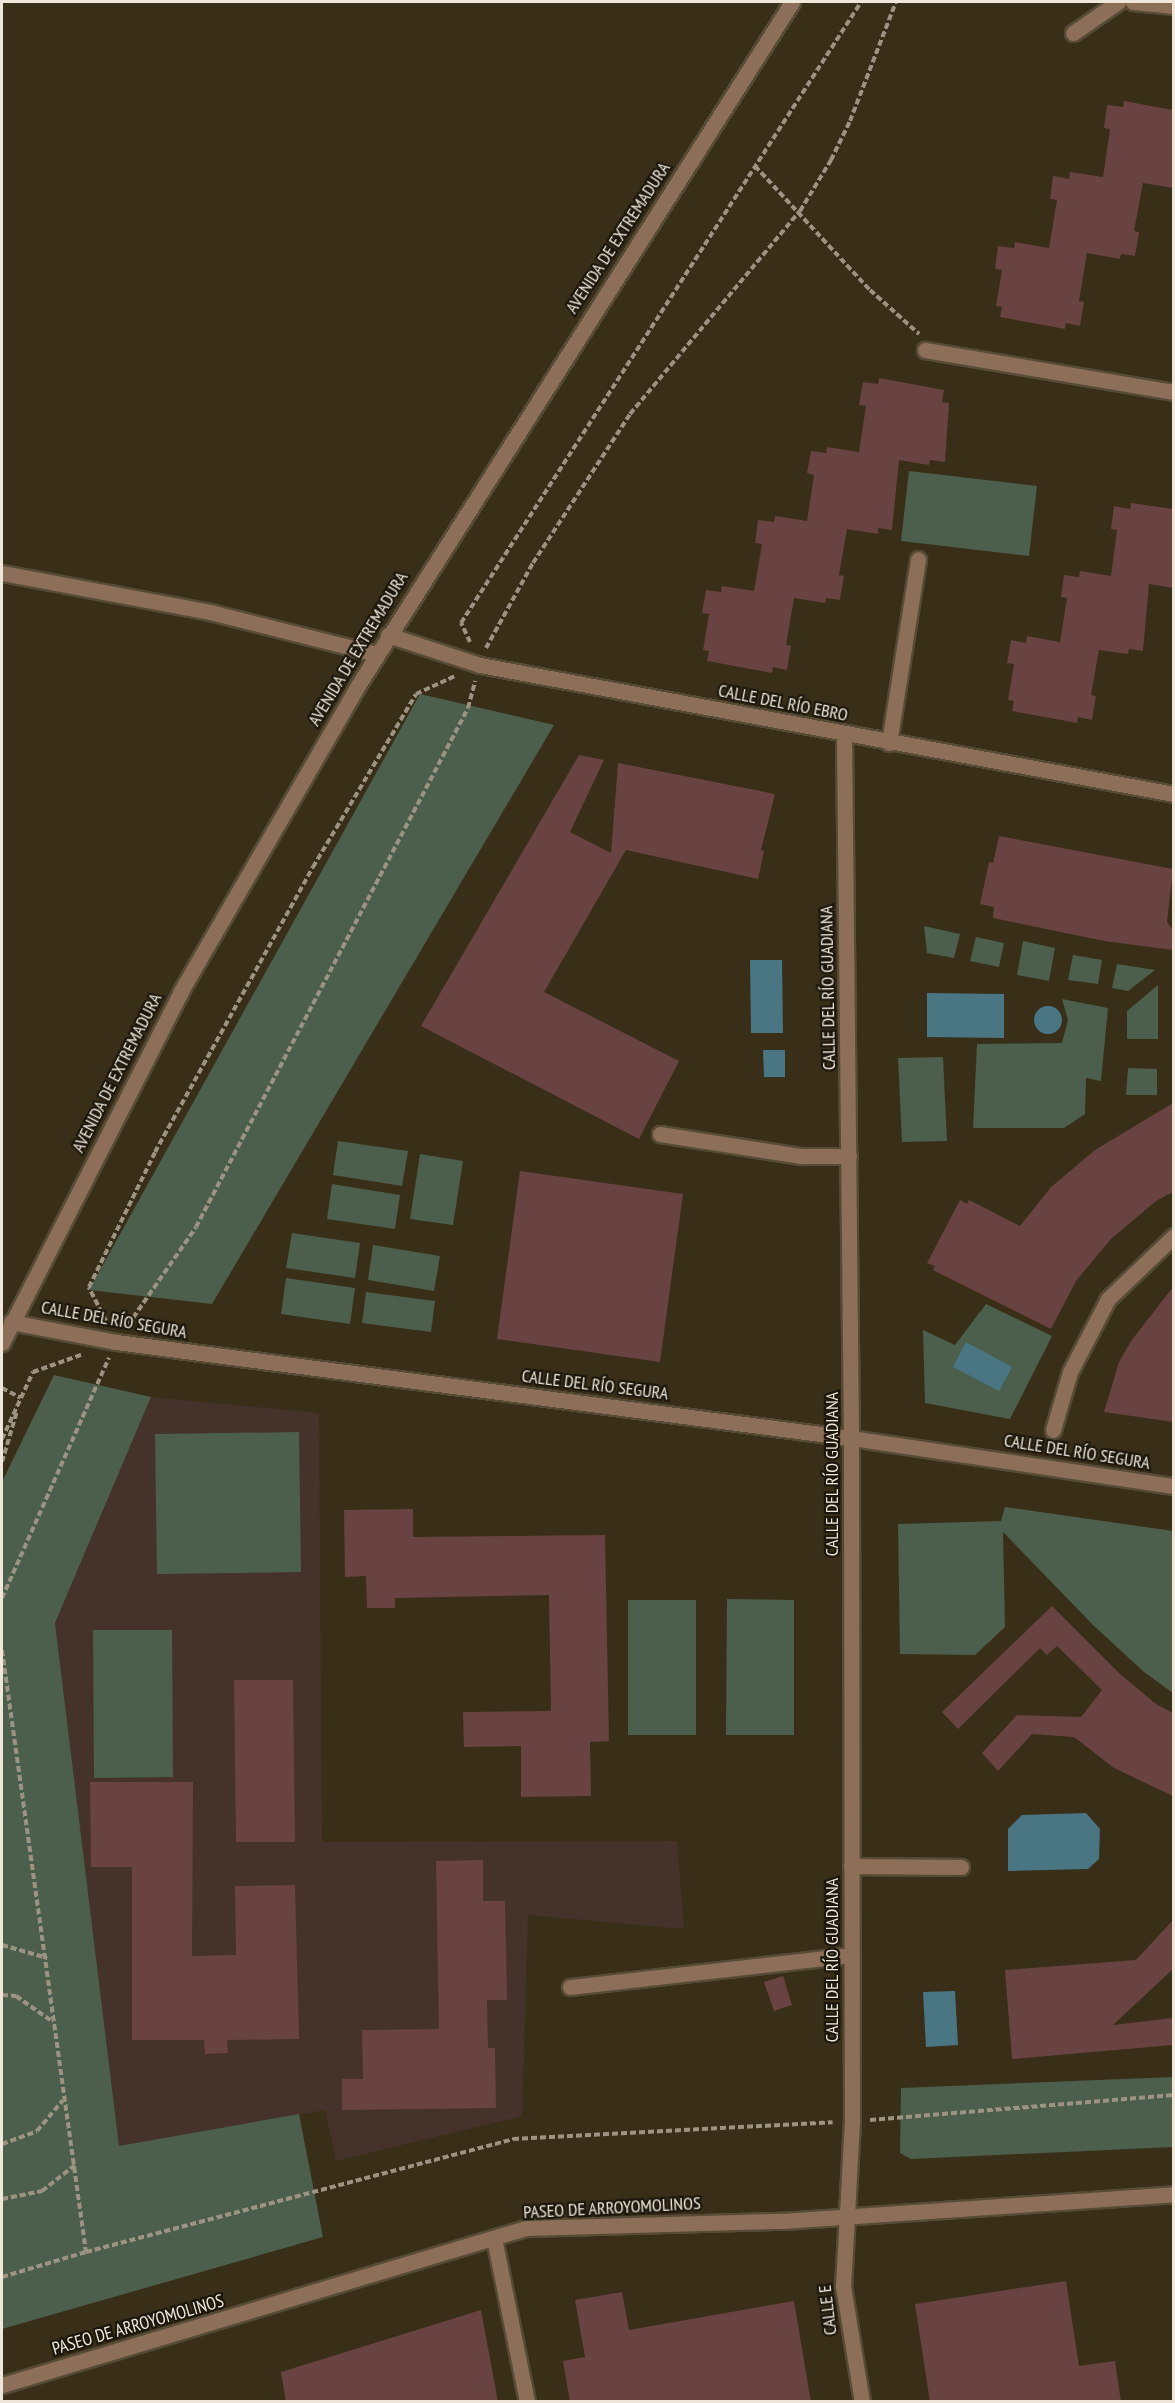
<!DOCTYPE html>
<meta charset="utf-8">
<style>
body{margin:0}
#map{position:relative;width:1175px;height:2403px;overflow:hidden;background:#392e17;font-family:"PT Sans Narrow",sans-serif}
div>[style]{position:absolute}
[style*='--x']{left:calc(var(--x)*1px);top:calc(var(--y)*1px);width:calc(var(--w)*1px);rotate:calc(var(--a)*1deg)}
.education>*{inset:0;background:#45322b}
.green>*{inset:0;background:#4b5f4c}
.water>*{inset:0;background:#4a7583}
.round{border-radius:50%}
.building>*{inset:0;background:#684341}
.path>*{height:4px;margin-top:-2px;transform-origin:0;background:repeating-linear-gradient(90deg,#9d9382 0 6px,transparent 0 9px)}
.roads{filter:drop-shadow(2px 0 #564c36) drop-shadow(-2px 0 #564c36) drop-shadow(0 2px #564c36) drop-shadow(0 -2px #564c36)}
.minor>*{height:15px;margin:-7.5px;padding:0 7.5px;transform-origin:7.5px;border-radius:7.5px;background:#8d6f59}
span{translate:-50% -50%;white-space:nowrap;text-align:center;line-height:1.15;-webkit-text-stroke:4.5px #1c170d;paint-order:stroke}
.street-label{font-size:18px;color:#efe7da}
.frame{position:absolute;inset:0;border:3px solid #efe7da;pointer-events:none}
</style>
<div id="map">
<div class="education">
<i style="clip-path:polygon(151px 1397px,319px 1413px,322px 1842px,677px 1841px,684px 1929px,528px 1915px,522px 2116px,336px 2161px,325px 2110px,119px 2147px,55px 1623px)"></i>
</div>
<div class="green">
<i style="clip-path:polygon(909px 471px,1037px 486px,1029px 556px,901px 541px)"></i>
<i style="clip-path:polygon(420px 694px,554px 725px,212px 1304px,89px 1290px)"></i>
<i style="clip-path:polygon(924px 926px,960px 934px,954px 958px,927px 953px)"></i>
<i style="clip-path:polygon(976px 937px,1004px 943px,999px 967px,970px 961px)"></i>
<i style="clip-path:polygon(1023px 941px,1055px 948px,1049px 981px,1017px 975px)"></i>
<i style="clip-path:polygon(1073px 955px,1102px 960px,1098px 984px,1068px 980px)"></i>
<i style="clip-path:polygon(1117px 964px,1155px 970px,1128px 991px,1112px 988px)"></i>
<i style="clip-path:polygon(1158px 985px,1158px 1039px,1127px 1039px,1127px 1011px)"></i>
<i style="clip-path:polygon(1062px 999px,1108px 1008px,1101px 1081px,1086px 1078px,1085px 1114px,1064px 1128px,973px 1128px,977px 1044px,1062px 1043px,1068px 1020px)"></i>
<i style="clip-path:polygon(943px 1057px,947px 1141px,902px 1142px,898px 1058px)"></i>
<i style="clip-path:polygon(1128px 1068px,1157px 1069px,1157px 1095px,1126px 1095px)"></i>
<i style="clip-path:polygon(338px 1141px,408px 1151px,402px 1186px,333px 1175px)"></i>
<i style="clip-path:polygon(420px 1154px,463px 1161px,453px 1225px,410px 1219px)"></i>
<i style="clip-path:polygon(332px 1184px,400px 1195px,395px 1229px,327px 1219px)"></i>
<i style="clip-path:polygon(292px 1233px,360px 1243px,355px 1278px,286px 1268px)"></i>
<i style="clip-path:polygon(373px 1245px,440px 1256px,434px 1291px,368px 1280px)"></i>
<i style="clip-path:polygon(286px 1278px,355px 1288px,350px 1324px,281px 1314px)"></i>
<i style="clip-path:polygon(366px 1292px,435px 1301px,431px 1332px,362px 1323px)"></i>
<i style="clip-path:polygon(986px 1304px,1052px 1336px,1010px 1419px,925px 1403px,923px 1330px,955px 1345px)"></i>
<i style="clip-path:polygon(54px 1375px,151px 1397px,55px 1623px,119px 2146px,299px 2114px,323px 2237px,2px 2329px,2px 1482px)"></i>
<i style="clip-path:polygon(299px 1432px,301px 1572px,157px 1574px,155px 1434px)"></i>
<i style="clip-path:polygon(1005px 1507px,1173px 1531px,1173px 1693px,1144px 1672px,1093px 1625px,1003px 1532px,1005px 1627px,975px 1655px,900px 1654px,898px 1524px,1001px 1521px)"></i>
<i style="clip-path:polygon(727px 1599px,794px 1600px,794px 1735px,726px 1735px)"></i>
<i style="clip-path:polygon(628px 1600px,696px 1600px,696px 1735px,628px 1735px)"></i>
<i style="clip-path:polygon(93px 1630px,172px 1630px,173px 1777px,94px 1778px)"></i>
<i style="clip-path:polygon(1173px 2077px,1173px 2147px,911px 2159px,900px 2153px,901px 2088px)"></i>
</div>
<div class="water">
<i style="clip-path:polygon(750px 960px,782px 960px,783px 1033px,751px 1033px)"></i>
<i style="clip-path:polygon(927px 993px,1004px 994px,1004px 1038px,927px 1037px)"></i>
<i class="round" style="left:1034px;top:1006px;width:28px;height:28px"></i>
<i style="clip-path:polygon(763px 1050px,785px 1050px,785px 1077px,764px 1077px)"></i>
<i style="clip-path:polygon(966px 1342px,1012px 1367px,999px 1391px,953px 1367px)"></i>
<i style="clip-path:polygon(1086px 1813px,1100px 1829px,1099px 1859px,1088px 1869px,1008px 1871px,1008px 1829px,1022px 1815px)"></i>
<i style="clip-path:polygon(955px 1991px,958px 2045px,926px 2047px,923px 1992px)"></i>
</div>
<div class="building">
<i style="clip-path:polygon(1124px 101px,1173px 110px,1173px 188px,1143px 183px,1134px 231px,1139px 232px,1135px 256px,1121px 254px,1120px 259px,1087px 253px,1079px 301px,1084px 302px,1080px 326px,1066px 323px,1065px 329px,1000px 317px,1002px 307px,996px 306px,1002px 270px,995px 269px,998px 246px,1014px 248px,1015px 242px,1049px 248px,1057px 200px,1050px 199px,1053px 176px,1069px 179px,1070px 172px,1103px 177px,1110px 129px,1104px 128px,1107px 105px,1123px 107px)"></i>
<i style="clip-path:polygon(879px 378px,944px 390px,942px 402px,949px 403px,945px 462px,930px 460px,929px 465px,899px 460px,892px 530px,878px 528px,878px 534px,847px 529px,839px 575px,844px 576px,840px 600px,826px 598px,825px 603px,794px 598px,786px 645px,791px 646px,787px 670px,773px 667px,772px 673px,707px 661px,709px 651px,703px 650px,709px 614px,702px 613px,706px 590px,721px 592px,722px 586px,754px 591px,762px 544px,755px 543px,758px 520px,774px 522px,775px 516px,807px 521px,814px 475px,807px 473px,811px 451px,826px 453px,827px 447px,859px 452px,866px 406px,859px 405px,863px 382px,878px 384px)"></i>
<i style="clip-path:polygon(1131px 503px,1173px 509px,1173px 588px,1149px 584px,1143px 651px,1129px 649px,1128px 654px,1099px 650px,1091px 695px,1096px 696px,1092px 720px,1078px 717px,1077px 723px,1012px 711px,1014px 701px,1008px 700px,1014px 664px,1007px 663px,1011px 640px,1026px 643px,1027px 636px,1060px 642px,1067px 598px,1061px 597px,1064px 575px,1079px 577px,1080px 571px,1111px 576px,1117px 530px,1111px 529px,1114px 506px,1130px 509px)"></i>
<i style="clip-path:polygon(579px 755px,604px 760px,570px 832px,611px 853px,618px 763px,775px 794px,761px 850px,764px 851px,758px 879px,626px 850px,544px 992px,679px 1061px,639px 1139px,421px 1026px)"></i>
<i style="clip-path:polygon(999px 836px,1173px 869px,1167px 922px,1173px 930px,1173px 950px,1104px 941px,993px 918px,994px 907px,980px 904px,989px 862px,993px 863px)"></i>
<i style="clip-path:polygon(1173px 1103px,1173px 1192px,1156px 1201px,1111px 1239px,1076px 1281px,1051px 1329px,933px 1270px,935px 1266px,927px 1263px,960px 1200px,967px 1204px,969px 1200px,1020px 1226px,1051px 1187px,1095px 1150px)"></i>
<i style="clip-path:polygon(520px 1171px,683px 1194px,660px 1362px,497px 1339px)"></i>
<i style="clip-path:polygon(1173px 1287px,1173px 1422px,1104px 1412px,1119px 1362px,1131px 1341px)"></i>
<i style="clip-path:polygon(413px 1509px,413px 1537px,605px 1535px,609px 1741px,590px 1742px,591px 1796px,521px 1797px,521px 1746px,464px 1747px,463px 1712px,551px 1711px,549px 1595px,395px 1598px,395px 1608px,367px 1608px,366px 1576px,345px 1577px,344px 1510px)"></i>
<i style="clip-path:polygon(1052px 1606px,1120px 1674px,1156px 1704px,1173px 1713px,1173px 1796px,1114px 1768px,1074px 1737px,1032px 1734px,998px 1771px,982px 1753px,1017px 1715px,1081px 1717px,1102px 1690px,1057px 1646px,1047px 1655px,1040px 1648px,958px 1729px,942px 1712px)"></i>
<i style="clip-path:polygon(234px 1680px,293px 1680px,295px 1842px,236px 1842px)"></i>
<i style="clip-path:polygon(90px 1782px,193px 1782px,192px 1956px,236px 1955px,235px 1886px,295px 1885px,299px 2039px,227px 2040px,228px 2053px,205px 2054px,204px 2040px,132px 2040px,132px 1867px,91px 1867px)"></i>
<i style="clip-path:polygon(483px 1860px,483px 1901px,505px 1901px,507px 2000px,487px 2000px,488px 2048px,495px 2048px,496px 2108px,342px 2110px,342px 2079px,363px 2079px,362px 2030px,439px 2029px,436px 1861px)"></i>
<i style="clip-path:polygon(1173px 1920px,1173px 1969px,1113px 2025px,1173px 2018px,1173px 2045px,1012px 2059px,1005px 1970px,1136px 1960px)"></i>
<i style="clip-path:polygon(783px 1976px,792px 2005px,774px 2011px,764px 1982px)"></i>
<i style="clip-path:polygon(1066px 2281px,1079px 2366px,1115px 2361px,1121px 2402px,930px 2402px,915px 2304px)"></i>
<i style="clip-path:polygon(622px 2292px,629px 2330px,794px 2301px,811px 2402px,570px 2402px,563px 2361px,585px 2357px,575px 2300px)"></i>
<i style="clip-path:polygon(481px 2310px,498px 2402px,286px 2402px,281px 2372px)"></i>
</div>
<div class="path">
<i style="--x:755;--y:166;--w:169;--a:47.2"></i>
<i style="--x:870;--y:290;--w:66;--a:41.9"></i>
<i style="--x:470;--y:642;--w:21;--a:-115"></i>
<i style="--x:461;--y:623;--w:739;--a:-57.21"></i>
<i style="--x:486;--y:648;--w:97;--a:-61.1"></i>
<i style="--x:533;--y:563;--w:178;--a:-56.9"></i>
<i style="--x:630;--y:414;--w:265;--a:-50.1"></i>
<i style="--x:800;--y:211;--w:60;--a:-58.7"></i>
<i style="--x:831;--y:160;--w:43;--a:-64"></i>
<i style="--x:850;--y:121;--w:128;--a:-68.9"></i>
<i style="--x:106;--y:1321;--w:38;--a:-117"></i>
<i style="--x:89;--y:1287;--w:150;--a:-63.9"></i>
<i style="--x:155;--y:1152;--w:326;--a:-61"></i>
<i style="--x:313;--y:867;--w:201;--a:-59.2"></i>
<i style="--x:416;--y:694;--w:43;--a:-24.8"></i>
<i style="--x:128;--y:1325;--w:119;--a:-55.2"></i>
<i style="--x:196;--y:1227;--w:586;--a:-62.34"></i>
<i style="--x:468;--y:708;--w:28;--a:-75"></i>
<i style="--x:2;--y:1388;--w:21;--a:28"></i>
<i style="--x:2;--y:1439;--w:74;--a:-65.2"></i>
<i style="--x:33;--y:1372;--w:51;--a:-19.5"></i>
<i style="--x:2;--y:1462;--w:53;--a:-73.6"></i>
<i style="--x:2;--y:1598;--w:263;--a:-66"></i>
<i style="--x:2;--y:1650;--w:608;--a:82.06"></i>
<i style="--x:86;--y:2252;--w:442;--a:-14.8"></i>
<i style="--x:513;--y:2139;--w:320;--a:-3"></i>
<i style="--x:2;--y:1945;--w:47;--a:16.1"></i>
<i style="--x:2;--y:1995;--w:14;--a:4"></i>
<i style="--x:16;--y:1996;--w:45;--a:35.1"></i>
<i style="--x:870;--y:2120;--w:305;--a:-4.7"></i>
<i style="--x:2;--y:2144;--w:37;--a:-20"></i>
<i style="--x:37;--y:2131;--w:40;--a:-50"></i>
<i style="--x:2;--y:2199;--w:41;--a:-11.3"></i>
<i style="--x:42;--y:2191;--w:42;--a:-38.2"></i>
<i style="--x:2;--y:2277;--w:88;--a:-16.6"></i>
</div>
<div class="roads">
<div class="minor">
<i style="--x:1133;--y:2;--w:41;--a:5.6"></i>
<i style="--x:1073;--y:33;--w:55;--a:-34.6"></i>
<i style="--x:925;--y:350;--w:253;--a:9.6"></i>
<i style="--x:2;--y:573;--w:212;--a:10.6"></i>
<i style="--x:210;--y:612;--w:172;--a:14.1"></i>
<i style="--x:388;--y:635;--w:97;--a:18.1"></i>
<i style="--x:480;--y:665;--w:706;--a:10.53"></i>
<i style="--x:844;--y:734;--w:704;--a:89.43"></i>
<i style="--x:851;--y:1438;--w:683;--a:89.92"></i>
<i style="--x:852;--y:2121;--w:165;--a:93.1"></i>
<i style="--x:843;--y:2286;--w:118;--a:80.7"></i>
<i style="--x:889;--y:743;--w:186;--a:-81"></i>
<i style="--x:660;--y:1134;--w:143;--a:8.9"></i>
<i style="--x:801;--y:1156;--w:48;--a:0"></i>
<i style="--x:11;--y:1322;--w:107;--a:10.8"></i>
<i style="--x:116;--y:1342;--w:741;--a:7.44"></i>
<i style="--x:851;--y:1438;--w:327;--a:8.5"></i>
<i style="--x:2;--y:1343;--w:395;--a:-63"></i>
<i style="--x:181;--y:991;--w:351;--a:-59.9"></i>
<i style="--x:357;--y:687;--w:811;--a:-57.58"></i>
<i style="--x:1053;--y:1430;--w:60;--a:-73.7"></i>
<i style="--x:1070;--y:1372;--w:82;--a:-62.5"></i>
<i style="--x:1108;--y:1299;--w:91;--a:-43.7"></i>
<i style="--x:851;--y:1866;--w:110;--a:0.5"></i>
<i style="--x:570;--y:1987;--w:283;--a:-6.5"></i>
<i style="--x:494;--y:2238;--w:167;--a:78.6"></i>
<i style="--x:2;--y:2385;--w:547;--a:-16.68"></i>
<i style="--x:526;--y:2228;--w:256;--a:-1.6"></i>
<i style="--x:782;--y:2221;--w:393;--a:-3.9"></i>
</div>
</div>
<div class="street-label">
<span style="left:618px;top:238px;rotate:-57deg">AVENIDA DE EXTREMADURA</span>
<span style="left:358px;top:649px;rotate:-59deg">AVENIDA DE EXTREMADURA</span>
<span style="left:783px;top:703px;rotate:11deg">CALLE DEL RÍO EBRO</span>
<span style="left:828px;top:988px;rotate:-91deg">CALLE DEL RÍO GUADIANA</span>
<span style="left:117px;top:1073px;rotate:-63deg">AVENIDA DE EXTREMADURA</span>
<span style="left:114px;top:1320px;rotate:10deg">CALLE DEL RÍO SEGURA</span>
<span style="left:595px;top:1385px;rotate:7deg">CALLE DEL RÍO SEGURA</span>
<span style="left:1077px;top:1452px;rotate:9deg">CALLE DEL RÍO SEGURA</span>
<span style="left:832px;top:1474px;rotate:-90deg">CALLE DEL RÍO GUADIANA</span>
<span style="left:832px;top:1960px;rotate:-90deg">CALLE DEL RÍO GUADIANA</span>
<span style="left:612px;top:2208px;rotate:-3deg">PASEO DE ARROYOMOLINOS</span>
<span style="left:828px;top:2310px;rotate:-97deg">CALLE E</span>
<span style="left:138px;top:2325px;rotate:-16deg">PASEO DE ARROYOMOLINOS</span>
</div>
<div class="frame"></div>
</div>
